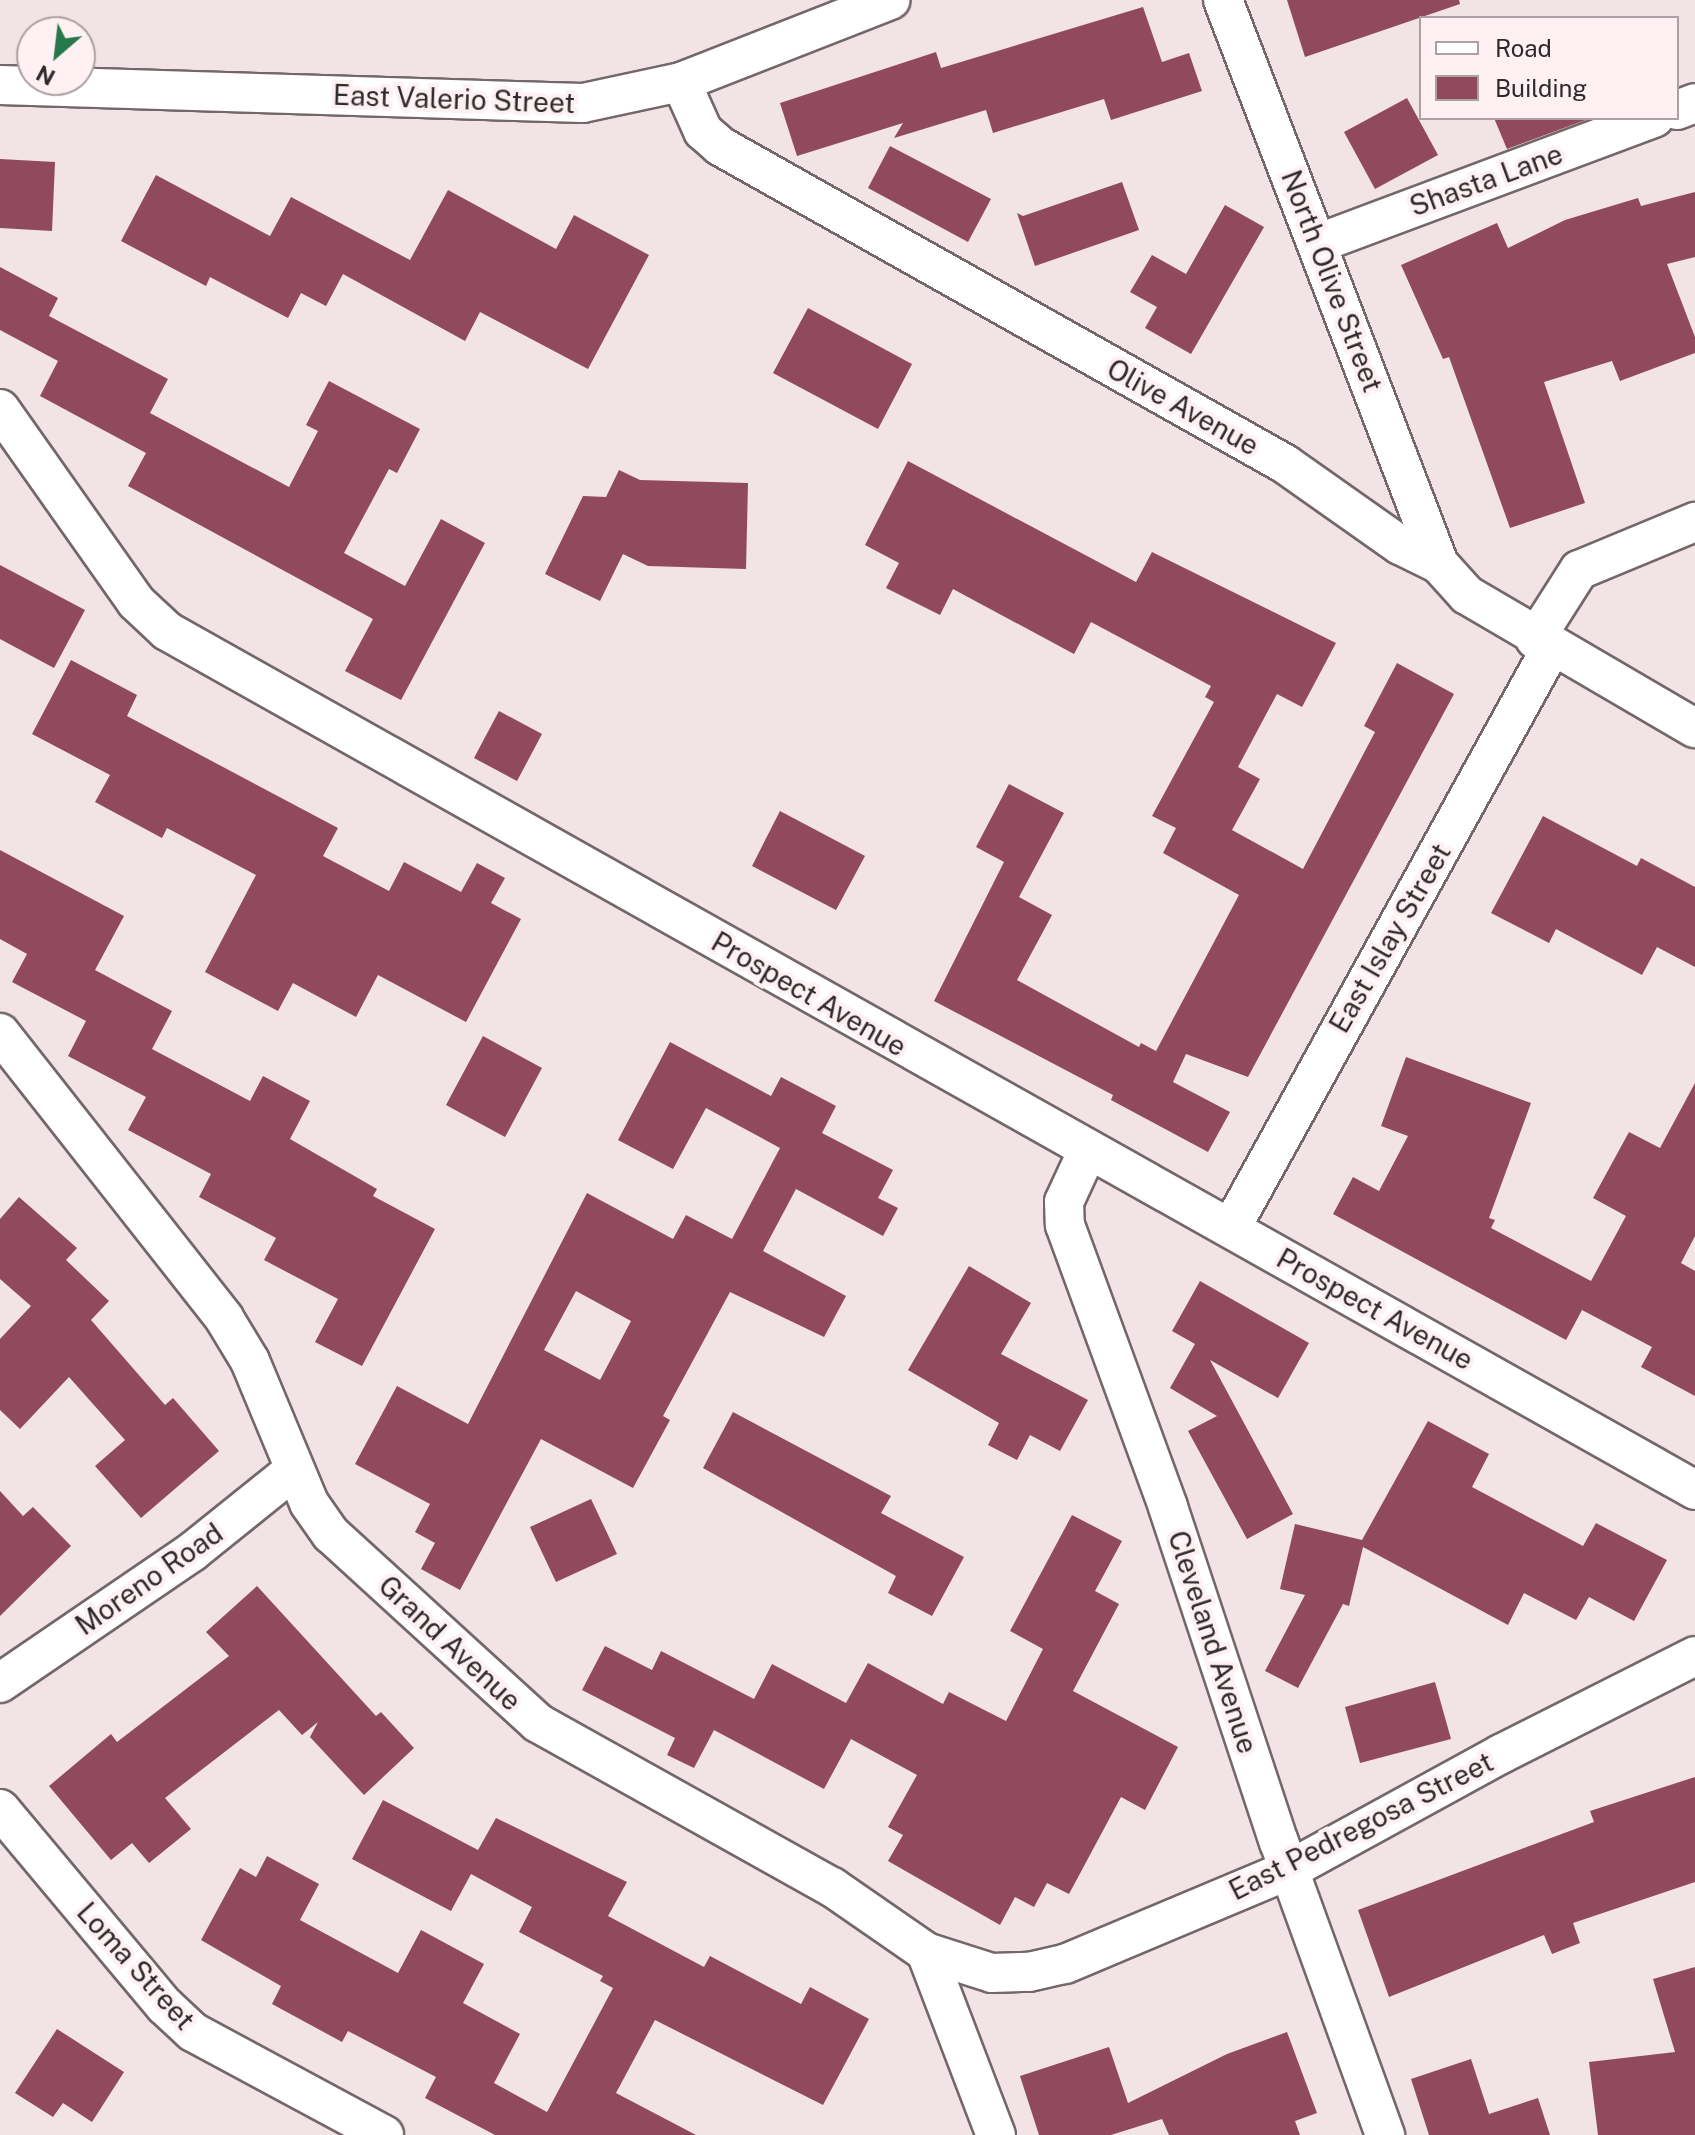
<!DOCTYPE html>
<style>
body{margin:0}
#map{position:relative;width:1695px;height:2135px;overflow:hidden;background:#f1e3e6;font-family:"Public Sans",sans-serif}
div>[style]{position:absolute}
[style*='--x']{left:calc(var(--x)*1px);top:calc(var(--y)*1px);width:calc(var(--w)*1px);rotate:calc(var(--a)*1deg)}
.building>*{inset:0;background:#914a5d}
.roads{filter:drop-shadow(2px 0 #736769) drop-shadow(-2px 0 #736769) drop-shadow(0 2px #736769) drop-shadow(0 -2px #736769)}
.street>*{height:38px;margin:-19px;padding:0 19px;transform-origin:19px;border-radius:19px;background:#fff}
span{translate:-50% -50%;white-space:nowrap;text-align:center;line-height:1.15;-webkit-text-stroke:8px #fef0f3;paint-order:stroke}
.street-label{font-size:28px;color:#2e292a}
.legend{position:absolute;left:1419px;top:16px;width:260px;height:104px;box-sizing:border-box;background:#fef0f3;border:2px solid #aba0a3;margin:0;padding:10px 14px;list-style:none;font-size:24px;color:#2e292a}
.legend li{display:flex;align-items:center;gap:16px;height:40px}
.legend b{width:40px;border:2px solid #aba0a3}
.north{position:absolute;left:16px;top:16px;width:80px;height:80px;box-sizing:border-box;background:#fef0f3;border:2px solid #aba0a3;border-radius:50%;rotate:208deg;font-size:22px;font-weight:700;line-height:32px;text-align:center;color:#2e292a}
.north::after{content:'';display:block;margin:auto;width:28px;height:36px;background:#267849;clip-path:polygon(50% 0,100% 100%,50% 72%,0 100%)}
</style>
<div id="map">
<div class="building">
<i style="clip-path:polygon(1287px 0,1459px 0,1460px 4px,1305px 57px)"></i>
<i style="clip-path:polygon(1143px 7px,1162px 62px,1189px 53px,1202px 91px,1111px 120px,1104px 99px,993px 133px,986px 110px,894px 138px,903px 123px,797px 156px,780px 103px,936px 52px,941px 68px)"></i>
<i style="clip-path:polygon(1407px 98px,1438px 155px,1375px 189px,1344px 132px)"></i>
<i style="clip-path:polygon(1494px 118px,1591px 118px,1507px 149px)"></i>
<i style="clip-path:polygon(890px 146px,991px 199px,968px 242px,868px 188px)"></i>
<i style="clip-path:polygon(0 159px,55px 162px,52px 231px,0 228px)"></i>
<i style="clip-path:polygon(156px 175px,270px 236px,291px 197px,410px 260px,448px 190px,556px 249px,574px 215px,649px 255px,588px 369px,480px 312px,465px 341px,343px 274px,326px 306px,301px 293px,288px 318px,210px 277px,206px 286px,121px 241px)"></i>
<i style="clip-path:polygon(1122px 182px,1139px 230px,1035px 266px,1017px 213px,1023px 216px)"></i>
<i style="clip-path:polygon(1695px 192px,1695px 257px,1667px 264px,1695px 337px,1695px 353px,1620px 381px,1612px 361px,1544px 382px,1585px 503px,1510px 528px,1449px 357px,1443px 359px,1401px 265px,1497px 223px,1508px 248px,1565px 220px,1638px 198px,1641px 206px)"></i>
<i style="clip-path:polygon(1225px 205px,1264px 227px,1191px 354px,1145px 328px,1157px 307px,1130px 292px,1152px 255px,1186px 274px)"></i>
<i style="clip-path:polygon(0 267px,58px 298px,49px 316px,168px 379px,150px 413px,289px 487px,318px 431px,306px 425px,329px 381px,420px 429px,397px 473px,389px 469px,344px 553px,405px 586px,441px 519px,485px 543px,401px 700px,345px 671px,373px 619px,128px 486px,146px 453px,40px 396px,58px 361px,0 330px)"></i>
<i style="clip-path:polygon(808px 308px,912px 364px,878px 429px,773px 373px)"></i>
<i style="clip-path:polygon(908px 461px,1136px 582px,1152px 552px,1336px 643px,1302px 707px,1277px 694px,1238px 767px,1260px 779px,1232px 830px,1303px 869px,1375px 732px,1364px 726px,1397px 663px,1454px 694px,1248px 1077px,1186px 1054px,1173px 1082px,1230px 1112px,1208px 1152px,1111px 1100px,1113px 1095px,934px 1001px,1004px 862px,976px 847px,1009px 784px,1064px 813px,1019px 897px,1052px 915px,1017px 980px,1139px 1047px,1141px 1043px,1156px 1051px,1239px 895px,1163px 853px,1176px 828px,1152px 816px,1214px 702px,1205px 697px,1211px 686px,1091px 622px,1074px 654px,953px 589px,940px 615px,886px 588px,899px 563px,865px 545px)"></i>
<i style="clip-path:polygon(619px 470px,640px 480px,748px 483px,746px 569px,648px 566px,623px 554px,600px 601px,545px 574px,583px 496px,606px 497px)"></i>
<i style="clip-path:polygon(0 565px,85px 610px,54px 668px,0 639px)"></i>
<i style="clip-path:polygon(71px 660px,137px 695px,127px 716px,338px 828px,323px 856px,389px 891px,404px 862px,461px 892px,477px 863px,505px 878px,491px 903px,521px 919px,466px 1022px,378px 975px,356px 1017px,293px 983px,278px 1011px,205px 972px,256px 875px,167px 828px,162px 838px,95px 802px,110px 775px,32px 734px)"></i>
<i style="clip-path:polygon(499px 711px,542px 734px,517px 781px,474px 758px)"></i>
<i style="clip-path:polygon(780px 811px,865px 856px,836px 910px,752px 866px)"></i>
<i style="clip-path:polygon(1543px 816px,1637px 866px,1641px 858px,1695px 887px,1695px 967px,1657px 947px,1642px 975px,1556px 929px,1549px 943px,1491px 913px)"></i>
<i style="clip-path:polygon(0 850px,124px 916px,95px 970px,172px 1011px,152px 1049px,250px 1101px,263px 1076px,310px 1101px,290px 1139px,377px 1189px,373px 1196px,435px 1229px,362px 1366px,315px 1342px,338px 1299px,264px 1260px,276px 1238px,199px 1197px,211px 1174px,128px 1130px,146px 1097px,68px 1056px,86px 1021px,12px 982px,27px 954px,0 939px)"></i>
<i style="clip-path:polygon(483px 1036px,542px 1068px,505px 1137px,446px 1105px)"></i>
<i style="clip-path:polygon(evenodd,670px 1042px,771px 1096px,781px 1077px,836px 1106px,822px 1133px,893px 1170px,878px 1198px,898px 1208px,883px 1236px,796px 1189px,763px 1251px,846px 1296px,824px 1337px,730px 1292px,663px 1416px,670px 1420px,633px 1488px,541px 1439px,460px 1590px,421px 1569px,435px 1543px,415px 1532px,430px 1504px,355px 1464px,397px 1386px,468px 1424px,587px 1193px,673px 1239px,686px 1215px,732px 1239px,780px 1148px,706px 1108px,673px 1169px,618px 1140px,670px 1042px,576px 1291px,631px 1321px,600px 1380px,544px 1350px,576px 1291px)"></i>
<i style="clip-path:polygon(1406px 1057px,1531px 1103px,1489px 1218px,1495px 1220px,1491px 1228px,1591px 1281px,1626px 1216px,1593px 1198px,1629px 1132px,1660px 1148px,1695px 1083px,1695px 1236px,1681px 1263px,1695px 1271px,1695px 1396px,1641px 1367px,1652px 1347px,1582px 1310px,1566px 1340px,1333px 1214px,1353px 1177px,1379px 1191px,1408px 1136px,1381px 1126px)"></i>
<i style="clip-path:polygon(19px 1197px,77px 1248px,66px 1260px,109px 1301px,91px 1320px,165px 1405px,173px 1398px,219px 1451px,141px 1518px,95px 1466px,125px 1440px,69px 1377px,20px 1429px,0 1410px,0 1339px,31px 1306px,0 1279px,0 1219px)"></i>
<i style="clip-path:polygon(969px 1266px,1031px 1303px,1001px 1354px,1088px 1400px,1060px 1451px,1030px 1435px,1017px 1460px,988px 1445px,999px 1423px,908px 1370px)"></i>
<i style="clip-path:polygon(1200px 1281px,1309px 1343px,1278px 1398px,1210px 1360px,1293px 1514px,1247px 1539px,1188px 1431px,1217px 1416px,1170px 1388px,1195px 1344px,1172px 1331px)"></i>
<i style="clip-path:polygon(733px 1412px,891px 1496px,881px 1513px,964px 1557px,932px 1616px,888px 1593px,896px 1576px,703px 1468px)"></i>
<i style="clip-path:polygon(1428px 1421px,1489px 1454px,1472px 1487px,1583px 1546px,1596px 1523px,1667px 1560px,1634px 1621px,1589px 1597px,1576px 1620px,1524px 1593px,1508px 1625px,1363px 1547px,1349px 1606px,1343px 1604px,1298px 1688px,1265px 1671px,1305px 1595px,1280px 1589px,1295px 1524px,1362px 1540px)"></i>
<i style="clip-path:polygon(0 1491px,23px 1516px,33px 1507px,71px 1546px,0 1616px)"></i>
<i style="clip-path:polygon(591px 1499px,617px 1554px,556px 1582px,530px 1527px)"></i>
<i style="clip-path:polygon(1072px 1515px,1122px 1541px,1095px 1591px,1119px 1604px,1073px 1691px,1178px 1747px,1145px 1810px,1121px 1797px,1069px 1894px,1047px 1883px,1034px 1907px,1015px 1897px,1000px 1925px,888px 1861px,903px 1835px,888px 1827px,917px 1775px,851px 1739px,824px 1789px,714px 1730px,694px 1768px,667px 1755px,675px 1738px,582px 1690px,605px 1646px,652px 1670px,661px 1651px,754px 1699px,772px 1664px,846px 1703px,868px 1663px,943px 1704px,949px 1692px,1006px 1721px,1043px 1649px,1010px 1631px)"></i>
<i style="clip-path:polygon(257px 1586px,376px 1716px,381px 1712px,414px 1748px,364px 1795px,310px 1737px,318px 1722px,302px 1735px,279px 1710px,165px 1798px,191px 1829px,149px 1863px,132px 1843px,111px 1860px,49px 1786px,111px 1734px,117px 1742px,229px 1656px,206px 1632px)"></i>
<i style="clip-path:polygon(1435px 1682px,1451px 1739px,1360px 1763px,1345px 1707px)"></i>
<i style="clip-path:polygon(1695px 1777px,1695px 1882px,1573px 1923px,1580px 1943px,1552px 1954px,1544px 1935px,1389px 1997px,1358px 1910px,1594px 1822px,1590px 1811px)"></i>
<i style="clip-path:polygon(383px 1800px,478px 1850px,496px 1818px,627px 1882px,608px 1916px,704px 1967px,710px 1956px,801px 2004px,810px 1987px,869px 2019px,823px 2105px,655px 2020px,616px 2093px,696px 2135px,495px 2135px,425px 2098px,436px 2077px,348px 2031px,342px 2042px,272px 2004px,281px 1986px,201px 1940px,240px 1868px,256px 1877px,267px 1856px,319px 1884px,300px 1920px,398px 1973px,421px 1930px,484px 1964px,463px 2003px,520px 2034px,494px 2083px,547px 2112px,613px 1988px,600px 1981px,603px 1976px,519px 1932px,532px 1907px,471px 1874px,451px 1911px,352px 1859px)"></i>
<i style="clip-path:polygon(1695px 1967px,1695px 2135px,1598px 2135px,1589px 2062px,1675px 2052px,1653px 1979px)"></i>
<i style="clip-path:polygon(57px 2029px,124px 2072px,92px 2122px,63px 2103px,53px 2117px,15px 2093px)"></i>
<i style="clip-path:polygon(1287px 2032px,1317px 2113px,1295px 2121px,1300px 2135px,1169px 2135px,1162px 2119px,1111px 2135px,1039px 2135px,1020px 2076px,1109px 2047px,1128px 2103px,1227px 2054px)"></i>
<i style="clip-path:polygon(1471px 2059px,1489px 2114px,1538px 2098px,1550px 2135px,1429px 2135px,1411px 2079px)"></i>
</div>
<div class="roads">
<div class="street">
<i style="--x:1223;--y:0;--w:604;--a:69.04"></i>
<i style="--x:681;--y:82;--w:54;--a:65.8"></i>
<i style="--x:703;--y:131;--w:23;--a:41"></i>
<i style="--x:720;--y:146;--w:648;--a:29.37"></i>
<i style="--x:1285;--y:464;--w:141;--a:35.2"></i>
<i style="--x:1400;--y:545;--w:43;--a:26"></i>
<i style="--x:1439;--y:564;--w:42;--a:47.9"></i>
<i style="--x:1467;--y:595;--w:264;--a:30.3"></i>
<i style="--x:0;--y:85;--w:583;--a:1.77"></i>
<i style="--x:583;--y:103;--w:100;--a:-12.1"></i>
<i style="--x:681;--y:82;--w:225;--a:-21.4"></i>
<i style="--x:1677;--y:110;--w:19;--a:-21"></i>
<i style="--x:1319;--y:243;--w:358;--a:-20.5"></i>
<i style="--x:0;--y:409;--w:236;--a:54.8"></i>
<i style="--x:136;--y:602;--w:42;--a:43.1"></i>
<i style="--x:167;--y:631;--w:1753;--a:29.34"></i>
<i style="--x:1535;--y:639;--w:82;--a:-57.5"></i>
<i style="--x:1579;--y:570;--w:126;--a:-22.5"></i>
<i style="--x:0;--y:1033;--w:362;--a:51.8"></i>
<i style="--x:224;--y:1318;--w:50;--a:58.8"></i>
<i style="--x:250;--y:1361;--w:154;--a:67.4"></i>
<i style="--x:309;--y:1503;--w:38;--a:55"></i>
<i style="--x:331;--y:1534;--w:280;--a:42.4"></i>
<i style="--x:538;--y:1723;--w:337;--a:29.2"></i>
<i style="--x:832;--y:1887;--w:114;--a:34.7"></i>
<i style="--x:926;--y:1952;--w:196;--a:69.1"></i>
<i style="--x:1088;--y:1150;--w:57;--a:114.8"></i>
<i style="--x:1064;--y:1202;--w:23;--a:88"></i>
<i style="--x:1065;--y:1225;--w:300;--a:69.9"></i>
<i style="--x:1168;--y:1507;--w:353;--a:71.7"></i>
<i style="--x:1279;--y:1842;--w:312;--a:70.1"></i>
<i style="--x:1231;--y:1228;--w:662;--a:-61.11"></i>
<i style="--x:0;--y:1683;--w:232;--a:-34.3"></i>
<i style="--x:192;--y:1552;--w:131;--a:-38.8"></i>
<i style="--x:0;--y:1809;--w:257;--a:50.1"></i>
<i style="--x:165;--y:2006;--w:38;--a:43"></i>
<i style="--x:193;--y:2032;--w:217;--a:28.3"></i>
<i style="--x:926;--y:1952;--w:69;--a:17.7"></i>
<i style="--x:992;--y:1973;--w:37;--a:-2"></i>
<i style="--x:1029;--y:1972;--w:37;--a:-13"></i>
<i style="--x:1065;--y:1964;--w:243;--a:-22.8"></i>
<i style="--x:1289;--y:1870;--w:242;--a:-28.7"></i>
<i style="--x:1501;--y:1754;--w:217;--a:-26.8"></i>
</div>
</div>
<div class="street-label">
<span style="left:454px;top:99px;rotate:2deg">East Valerio Street</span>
<span style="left:1486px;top:180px;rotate:-20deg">Shasta Lane</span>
<span style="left:1332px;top:281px;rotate:69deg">North Olive Street</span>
<span style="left:1183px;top:407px;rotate:29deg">Olive Avenue</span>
<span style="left:1390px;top:938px;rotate:-60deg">East Islay Street</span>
<span style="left:809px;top:994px;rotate:30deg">Prospect Avenue</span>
<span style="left:1375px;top:1309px;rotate:29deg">Prospect Avenue</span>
<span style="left:149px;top:1579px;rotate:-35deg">Moreno Road</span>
<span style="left:1213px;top:1642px;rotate:72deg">Cleveland Avenue</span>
<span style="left:450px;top:1643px;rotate:43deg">Grand Avenue</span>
<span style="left:1361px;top:1826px;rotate:-27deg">East Pedregosa Street</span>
<span style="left:136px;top:1966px;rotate:48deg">Loma Street</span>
</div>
<ul class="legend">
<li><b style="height:10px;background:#fff"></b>Road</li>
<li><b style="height:22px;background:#914a5d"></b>Building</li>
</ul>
<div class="north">N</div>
</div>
